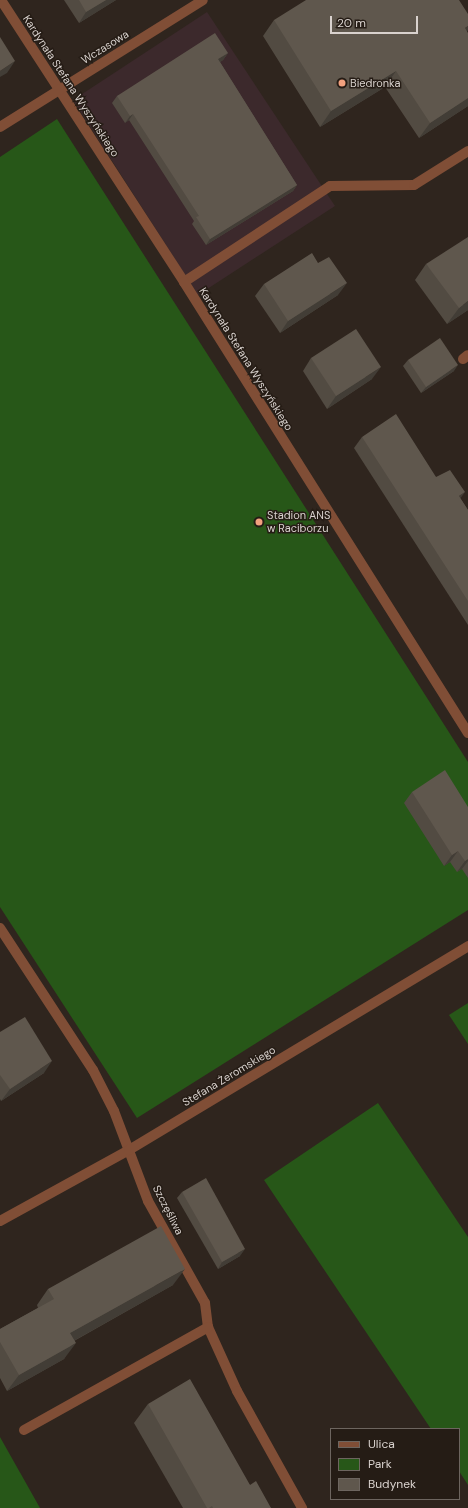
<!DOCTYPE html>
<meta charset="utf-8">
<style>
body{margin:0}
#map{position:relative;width:468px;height:1508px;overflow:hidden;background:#2f251e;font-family:"DM Sans",sans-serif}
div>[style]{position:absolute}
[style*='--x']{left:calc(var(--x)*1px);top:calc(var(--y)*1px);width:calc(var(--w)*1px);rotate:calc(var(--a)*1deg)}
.industrial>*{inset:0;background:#3c292c}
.green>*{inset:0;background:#275718}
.lane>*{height:10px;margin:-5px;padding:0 5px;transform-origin:5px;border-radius:5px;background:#804e36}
.street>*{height:10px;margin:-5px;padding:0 5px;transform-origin:5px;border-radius:5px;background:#804e36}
.wall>*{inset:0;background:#524b42}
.shaded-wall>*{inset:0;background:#423d36}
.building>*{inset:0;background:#5f574d}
.dots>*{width:11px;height:11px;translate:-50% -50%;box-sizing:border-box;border:2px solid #251c15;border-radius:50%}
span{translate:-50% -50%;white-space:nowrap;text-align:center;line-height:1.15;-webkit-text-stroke:3px #251c15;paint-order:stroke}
.street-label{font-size:11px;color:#d9d2ce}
.poi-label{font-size:11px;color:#d9d2ce}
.left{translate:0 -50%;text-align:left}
.legend{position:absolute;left:330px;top:1428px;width:130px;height:72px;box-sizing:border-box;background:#251c15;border:1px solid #6d655f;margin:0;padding:5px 7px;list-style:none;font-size:12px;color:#d9d2ce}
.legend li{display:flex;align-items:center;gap:8px;height:20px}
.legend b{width:20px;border:1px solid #6d655f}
.scale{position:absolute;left:330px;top:16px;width:88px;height:18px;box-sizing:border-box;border:2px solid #d9d2ce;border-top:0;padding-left:5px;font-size:12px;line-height:14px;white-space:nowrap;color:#d9d2ce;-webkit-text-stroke:3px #251c15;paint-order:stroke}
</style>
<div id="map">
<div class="industrial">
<i style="clip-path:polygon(207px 12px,335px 206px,198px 295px,73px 100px)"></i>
</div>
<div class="green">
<i style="clip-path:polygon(57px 119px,468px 762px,468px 910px,137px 1118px,0 907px,0 157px)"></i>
<i style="clip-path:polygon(468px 1003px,468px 1044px,449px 1015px)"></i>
<i style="clip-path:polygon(378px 1103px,468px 1237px,468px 1485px,459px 1471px,459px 1429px,431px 1429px,264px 1180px)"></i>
<i style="clip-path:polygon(0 1437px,40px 1508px,0 1508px)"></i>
</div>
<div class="lane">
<i style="--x:184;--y:282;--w:175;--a:-33.3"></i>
<i style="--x:330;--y:186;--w:84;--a:-0.7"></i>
<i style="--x:414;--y:185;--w:64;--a:-32.2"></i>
</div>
<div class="street">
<i style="--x:1;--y:0;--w:336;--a:57"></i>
<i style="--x:184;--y:282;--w:533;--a:57.8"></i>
<i style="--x:0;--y:127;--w:239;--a:-32"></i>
<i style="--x:463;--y:359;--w:6;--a:-39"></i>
<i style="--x:0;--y:928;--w:170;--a:56.8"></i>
<i style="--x:93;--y:1070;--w:46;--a:62.9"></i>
<i style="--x:114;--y:1111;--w:96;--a:69.3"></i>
<i style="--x:148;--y:1201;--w:117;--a:60.8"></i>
<i style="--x:205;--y:1303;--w:24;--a:83"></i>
<i style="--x:208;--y:1327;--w:70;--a:65.6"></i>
<i style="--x:237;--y:1391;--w:134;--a:60.9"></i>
<i style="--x:0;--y:1221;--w:147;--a:-28.8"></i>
<i style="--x:129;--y:1150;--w:396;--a:-31"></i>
<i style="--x:24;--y:1430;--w:211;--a:-29.2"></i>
</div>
<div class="wall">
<i style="clip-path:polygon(64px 0,116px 0,79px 23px)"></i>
<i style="clip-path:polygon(274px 20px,467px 31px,468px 106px,419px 138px,385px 87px,320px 127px,263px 36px)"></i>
<i style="clip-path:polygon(228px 53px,223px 60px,220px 62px,297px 185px,293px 191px,206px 245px,192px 224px,194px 221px,129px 120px,125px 123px,112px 103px,117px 96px)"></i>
<i style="clip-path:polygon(426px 264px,468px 310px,447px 324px,415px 280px)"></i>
<i style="clip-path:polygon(264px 284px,338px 295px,280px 333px,255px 296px)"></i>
<i style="clip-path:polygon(311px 358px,372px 379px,327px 409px,303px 371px)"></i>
<i style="clip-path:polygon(408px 360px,454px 371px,421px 393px,403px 366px)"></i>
<i style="clip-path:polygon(362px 437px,436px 477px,460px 498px,468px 510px,468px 625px,354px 448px)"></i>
<i style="clip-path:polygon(412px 792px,468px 807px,468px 878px,462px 869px,457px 872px,450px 862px,444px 866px,404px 803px)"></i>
<i style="clip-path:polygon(0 1032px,44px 1073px,1px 1101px,0 1099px)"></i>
<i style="clip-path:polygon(182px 1192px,240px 1256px,218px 1269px,177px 1198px)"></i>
<i style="clip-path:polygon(173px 1285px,74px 1341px,64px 1359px,7px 1391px,0 1378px,0 1329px,38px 1308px,37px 1305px,48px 1289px)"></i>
<i style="clip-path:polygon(148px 1404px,250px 1485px,271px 1508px,183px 1508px,134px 1423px)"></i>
</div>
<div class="shaded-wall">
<i style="clip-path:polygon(106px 0,116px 0,79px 23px,86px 12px)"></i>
<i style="clip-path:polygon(468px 26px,468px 30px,462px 38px,465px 28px)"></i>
<i style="clip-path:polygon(228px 53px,223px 60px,214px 66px,218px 59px)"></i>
<i style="clip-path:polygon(15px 61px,7px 73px,0 77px,0 71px)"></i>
<i style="clip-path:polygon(396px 71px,385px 87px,320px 127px,331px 111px)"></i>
<i style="clip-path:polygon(468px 98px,468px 106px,419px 138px,430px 123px)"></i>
<i style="clip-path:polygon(133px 114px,129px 120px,125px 123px,130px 116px)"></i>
<i style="clip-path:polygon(297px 185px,293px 191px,206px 245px,210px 239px)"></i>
<i style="clip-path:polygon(347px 283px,338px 295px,280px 333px,288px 321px)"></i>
<i style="clip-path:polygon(468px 301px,468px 310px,447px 324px,459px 308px)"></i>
<i style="clip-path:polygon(458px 365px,454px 371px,421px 393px,426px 387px)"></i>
<i style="clip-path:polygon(381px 367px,372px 379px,327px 409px,336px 396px)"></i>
<i style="clip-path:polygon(465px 492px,457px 503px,459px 496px)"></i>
<i style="clip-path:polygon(458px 851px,450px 862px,444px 866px,452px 855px)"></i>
<i style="clip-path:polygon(468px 859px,468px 861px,462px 869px,457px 872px,465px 861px)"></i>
<i style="clip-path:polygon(52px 1061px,44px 1073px,1px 1101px,10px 1089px)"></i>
<i style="clip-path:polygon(245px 1249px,240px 1256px,218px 1269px,222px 1262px)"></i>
<i style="clip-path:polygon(185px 1269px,173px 1285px,59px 1349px,70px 1333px)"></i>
<i style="clip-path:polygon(76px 1343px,64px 1359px,7px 1391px,19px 1375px)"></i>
</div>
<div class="building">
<i style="clip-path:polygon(79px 0,106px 0,86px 12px)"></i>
<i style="clip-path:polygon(306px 0,459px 0,468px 14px,468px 26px,465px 28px,468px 33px,468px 98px,430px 123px,396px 71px,331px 111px,274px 20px)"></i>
<i style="clip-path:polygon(215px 33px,228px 53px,218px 59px,297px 185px,210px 239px,196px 217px,199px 216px,133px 114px,130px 116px,117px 96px)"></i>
<i style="clip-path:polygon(0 37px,15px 61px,0 71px)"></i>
<i style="clip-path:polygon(468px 237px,468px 301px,459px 308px,426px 264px)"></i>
<i style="clip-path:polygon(312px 253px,318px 263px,329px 257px,347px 283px,288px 321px,264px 284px)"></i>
<i style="clip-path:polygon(356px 329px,381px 367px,336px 396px,311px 358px)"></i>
<i style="clip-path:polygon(440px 338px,458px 365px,426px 387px,408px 360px)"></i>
<i style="clip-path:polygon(396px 414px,436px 477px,450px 470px,465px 492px,459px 496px,468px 510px,468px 601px,362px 437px)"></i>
<i style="clip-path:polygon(445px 770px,468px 807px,468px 859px,465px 861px,458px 851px,452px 855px,412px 792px)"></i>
<i style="clip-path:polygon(25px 1017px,52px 1061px,10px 1089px,0 1075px,0 1032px)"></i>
<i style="clip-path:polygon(206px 1178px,245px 1249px,222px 1262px,182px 1192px)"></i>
<i style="clip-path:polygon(161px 1226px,185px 1269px,70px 1333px,76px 1343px,19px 1375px,0 1342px,0 1329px,54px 1299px,48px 1289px)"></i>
<i style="clip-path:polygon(190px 1379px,250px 1485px,256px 1481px,271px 1508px,213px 1508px,212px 1506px,209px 1508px,207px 1508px,148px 1404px)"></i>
</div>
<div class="dots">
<i style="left:342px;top:83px;background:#f2a07e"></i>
<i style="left:259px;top:522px;background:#f2a07e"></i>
</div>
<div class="street-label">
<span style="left:105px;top:47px;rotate:-32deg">Wczasowa</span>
<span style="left:71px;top:86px;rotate:57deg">Kardynała Stefana Wyszyńskiego</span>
<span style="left:246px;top:359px;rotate:58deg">Kardynała Stefana Wyszyńskiego</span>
<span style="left:229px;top:1076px;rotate:-31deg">Stefana Żeromskiego</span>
<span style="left:168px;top:1210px;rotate:63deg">Szczęśliwa</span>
</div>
<div class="poi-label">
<span class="left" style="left:350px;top:83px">Biedronka</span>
<span class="left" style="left:267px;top:522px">Stadion ANS<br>w Raciborzu</span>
</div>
<ul class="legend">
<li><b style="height:5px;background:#804e36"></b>Ulica</li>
<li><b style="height:11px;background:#275718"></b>Park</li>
<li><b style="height:11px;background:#5f574d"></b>Budynek</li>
</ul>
<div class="scale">20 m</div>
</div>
